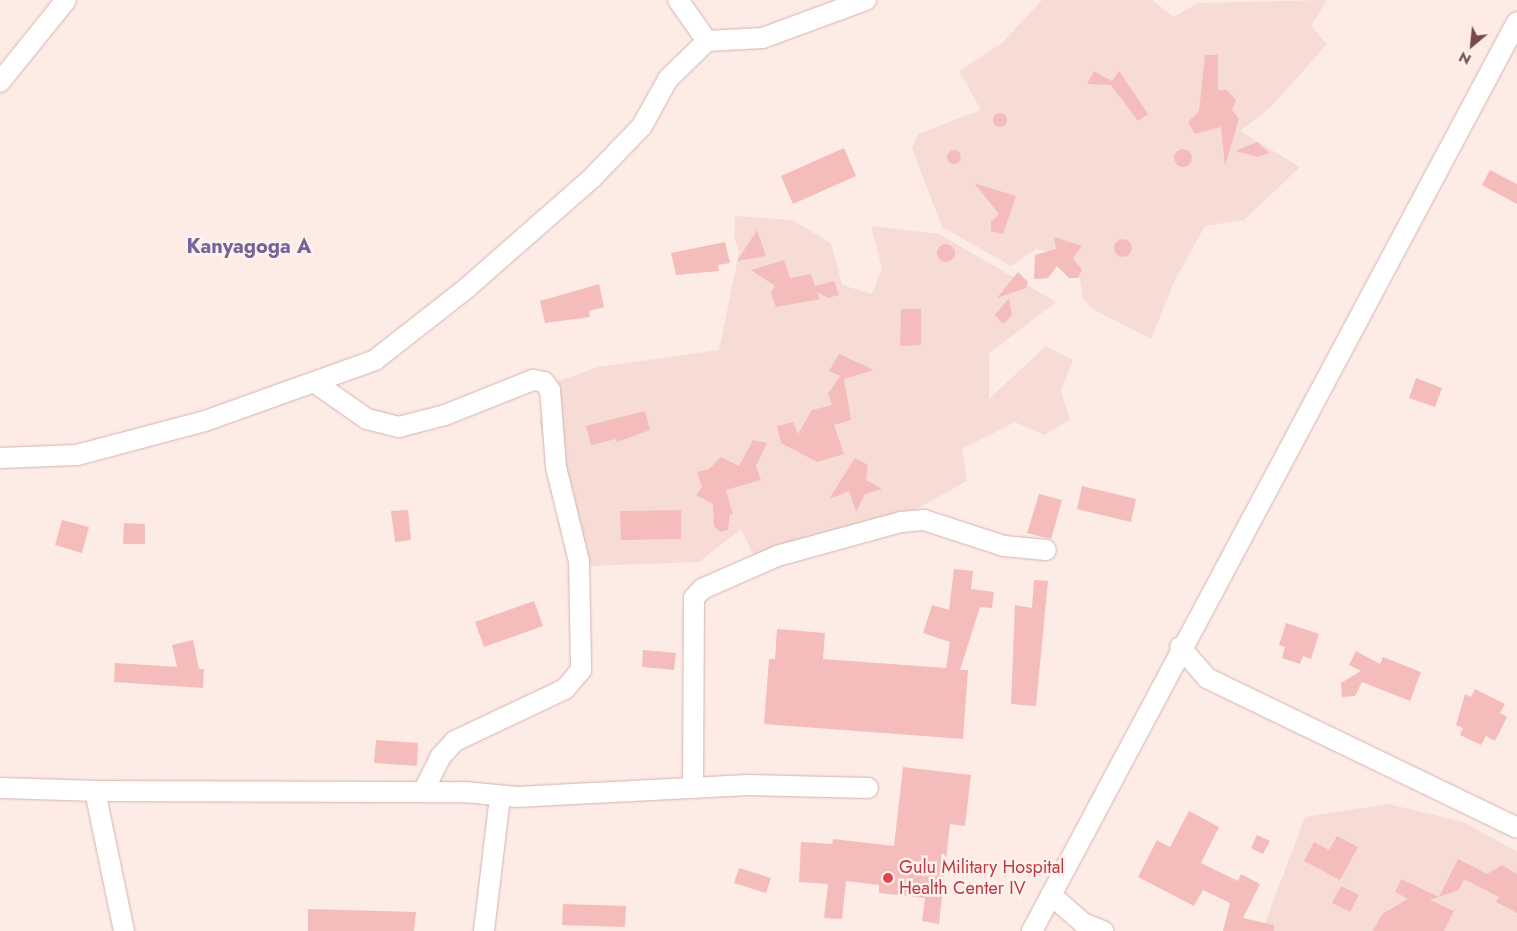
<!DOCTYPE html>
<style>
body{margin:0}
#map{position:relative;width:1517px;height:931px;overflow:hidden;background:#fdebe5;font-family:Jost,sans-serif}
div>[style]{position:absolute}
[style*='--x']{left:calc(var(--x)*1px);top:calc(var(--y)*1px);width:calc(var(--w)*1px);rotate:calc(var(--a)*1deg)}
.residential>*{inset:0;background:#f7dcd6}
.building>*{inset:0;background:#f4bdbb}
.round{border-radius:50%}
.roads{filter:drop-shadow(0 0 1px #d4b3b0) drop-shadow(0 0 1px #d4b3b0)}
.street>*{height:20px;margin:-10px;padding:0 10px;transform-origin:10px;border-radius:10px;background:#fff}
.dots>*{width:14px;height:14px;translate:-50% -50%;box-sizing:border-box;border:2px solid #fff1ec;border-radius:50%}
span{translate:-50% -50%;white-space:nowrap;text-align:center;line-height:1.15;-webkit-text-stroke:5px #fff1ec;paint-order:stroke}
.health-label{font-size:18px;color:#be3a42}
.left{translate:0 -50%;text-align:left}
.quarter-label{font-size:20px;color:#74649b;font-weight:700}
.north{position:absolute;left:1447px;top:20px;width:50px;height:50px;-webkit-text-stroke:4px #fff1ec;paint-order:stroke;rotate:208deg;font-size:14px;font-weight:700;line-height:20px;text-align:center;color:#774949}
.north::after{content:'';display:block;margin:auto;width:18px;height:22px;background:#774949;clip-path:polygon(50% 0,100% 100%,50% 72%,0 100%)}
</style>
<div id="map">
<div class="residential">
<div style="clip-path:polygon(1042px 0,1152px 0,1174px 17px,1198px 3px,1327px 0,1311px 26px,1327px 44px,1271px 107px,1240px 131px,1300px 167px,1244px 220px,1205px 226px,1174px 282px,1151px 339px,1091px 308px,1083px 298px,1078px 269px,1050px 252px,1036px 249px,1011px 266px,942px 227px,912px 148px,918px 134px,981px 110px,959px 71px,1002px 43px)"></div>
<div style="clip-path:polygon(735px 216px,792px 220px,831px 243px,842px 285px,872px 294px,882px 268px,871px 226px,939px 234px,1056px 302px,989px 353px,989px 399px,1046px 346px,1073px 360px,1061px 391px,1070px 420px,1044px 435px,1015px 422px,962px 449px,967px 481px,909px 513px,761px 571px,741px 529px,699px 562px,590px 566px,560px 525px,540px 422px,545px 386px,598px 367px,719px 350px,739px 253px,734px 236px)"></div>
<div style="clip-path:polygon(1388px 804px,1464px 822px,1517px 852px,1517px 931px,1262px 931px,1305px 817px)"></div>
</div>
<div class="building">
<div style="clip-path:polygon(1205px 55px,1218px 55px,1218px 90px,1227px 90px,1236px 100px,1232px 110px,1239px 119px,1225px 166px,1221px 127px,1195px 134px,1188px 122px,1199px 111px)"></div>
<div style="clip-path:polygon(1094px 71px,1112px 81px,1119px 71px,1148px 114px,1138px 121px,1111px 85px,1087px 84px)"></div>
<div class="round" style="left:993px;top:113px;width:14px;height:14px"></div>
<div style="clip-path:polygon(1257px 142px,1269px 153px,1258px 157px,1235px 151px)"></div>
<div style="clip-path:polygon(844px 148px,856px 176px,793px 204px,781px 176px)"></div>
<div class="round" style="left:1174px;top:149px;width:18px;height:18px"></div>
<div class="round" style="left:947px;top:150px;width:14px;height:14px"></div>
<div style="clip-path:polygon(1490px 170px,1517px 184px,1517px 204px,1482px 185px)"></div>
<div style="clip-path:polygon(974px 183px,1016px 196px,1003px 234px,991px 231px,991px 222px,999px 214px)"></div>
<div style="clip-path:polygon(757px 230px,766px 256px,737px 261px)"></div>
<div style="clip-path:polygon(1054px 237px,1082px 246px,1073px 258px,1082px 270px,1078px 278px,1069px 278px,1057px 266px,1048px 278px,1034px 279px,1035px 255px,1056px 249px)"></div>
<div class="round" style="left:1114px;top:239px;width:18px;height:18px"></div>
<div style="clip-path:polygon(725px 242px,730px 263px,718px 265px,719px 271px,676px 275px,671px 253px)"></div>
<div class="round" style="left:937px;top:244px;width:18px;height:18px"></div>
<div style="clip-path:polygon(784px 260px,790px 278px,811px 274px,815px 286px,834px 281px,839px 295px,828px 298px,817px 292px,820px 299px,776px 307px,771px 293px,775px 286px,751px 270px)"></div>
<div style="clip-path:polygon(1018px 272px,1028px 282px,1026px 288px,997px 298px)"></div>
<div style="clip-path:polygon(599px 284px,604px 307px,589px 311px,590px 317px,545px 323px,540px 301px)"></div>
<div style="clip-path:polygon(1009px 298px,1012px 315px,1003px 324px,995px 315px)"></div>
<div style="clip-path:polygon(901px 309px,921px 309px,921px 345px,900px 346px)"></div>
<div style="clip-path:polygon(839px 354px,874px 370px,844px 379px,851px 420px,834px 425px,844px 454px,817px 462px,781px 443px,777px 426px,793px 422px,798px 434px,812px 410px,832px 405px,828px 394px,840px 376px,829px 371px)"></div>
<div style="clip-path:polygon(1416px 378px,1442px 388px,1435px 407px,1409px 398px)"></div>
<div style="clip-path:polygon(645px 411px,650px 430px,617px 442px,616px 439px,591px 445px,586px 426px)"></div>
<div style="clip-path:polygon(753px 440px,767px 443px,756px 466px,761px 480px,726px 490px,733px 515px,730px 513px,728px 530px,720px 532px,714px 526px,713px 504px,696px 495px,702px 487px,697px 472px,709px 469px,721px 457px,739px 466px)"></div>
<div style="clip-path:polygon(855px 458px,868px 465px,866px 480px,882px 489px,865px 494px,856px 512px,849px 491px,829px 499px)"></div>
<div style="clip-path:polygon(1082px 486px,1136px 499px,1131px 522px,1077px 509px)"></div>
<div style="clip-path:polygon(1039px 494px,1062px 500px,1051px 539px,1027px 533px)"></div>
<div style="clip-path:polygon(408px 510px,411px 540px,395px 542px,391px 511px)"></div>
<div style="clip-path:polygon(681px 510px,681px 539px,621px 540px,620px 511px)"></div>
<div style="clip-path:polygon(62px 520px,89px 527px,82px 553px,55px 545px)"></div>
<div style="clip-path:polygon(124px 523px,145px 524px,145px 544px,123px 544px)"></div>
<div style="clip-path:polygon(954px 569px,973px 571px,971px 589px,994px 592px,992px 608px,980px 607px,960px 670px,968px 670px,963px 739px,764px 724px,769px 659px,775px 659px,777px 629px,825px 633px,823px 659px,946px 668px,950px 642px,923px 633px,932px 605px,949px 610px)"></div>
<div style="clip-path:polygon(1034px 580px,1048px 581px,1036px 706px,1011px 704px,1015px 605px,1032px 608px)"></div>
<div style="clip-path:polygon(534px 601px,543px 626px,484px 647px,475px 622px)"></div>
<div style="clip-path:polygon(1286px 623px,1319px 634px,1311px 659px,1303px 656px,1300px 664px,1282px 658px,1285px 647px,1279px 645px)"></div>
<div style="clip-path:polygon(193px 640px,199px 669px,204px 669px,203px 688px,114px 682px,115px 663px,177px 667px,172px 645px)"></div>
<div style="clip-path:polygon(643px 650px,676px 653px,674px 670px,642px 667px)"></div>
<div style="clip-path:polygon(1356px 651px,1380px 664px,1383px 657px,1421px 672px,1410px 701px,1362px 682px,1355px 696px,1342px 697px,1341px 683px,1361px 671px,1349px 665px)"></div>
<div style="clip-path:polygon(1475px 689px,1505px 704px,1500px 713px,1507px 717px,1495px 741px,1486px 736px,1481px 745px,1460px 735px,1463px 728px,1456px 725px,1465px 694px,1471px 697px)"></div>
<div style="clip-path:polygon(376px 740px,418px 743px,417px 766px,374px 763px)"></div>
<div style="clip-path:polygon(903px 767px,971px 775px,965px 826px,950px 824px,939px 924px,922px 921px,925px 898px,879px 893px,879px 885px,846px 881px,842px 919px,824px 918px,828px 884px,799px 882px,801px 842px,832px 844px,833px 839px,894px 846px)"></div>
<div style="clip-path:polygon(1189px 811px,1219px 827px,1201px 863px,1238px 881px,1241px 874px,1260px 884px,1243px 918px,1274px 925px,1274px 931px,1223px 931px,1230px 903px,1203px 890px,1194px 906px,1138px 877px,1157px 840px,1170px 847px)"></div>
<div style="clip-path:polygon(1257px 835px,1270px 841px,1263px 854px,1251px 848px)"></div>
<div style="clip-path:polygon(1337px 836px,1358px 847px,1340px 880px,1304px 861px,1314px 842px,1329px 850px)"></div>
<div style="clip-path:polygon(1458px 859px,1487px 874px,1502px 865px,1517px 874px,1517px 913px,1496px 902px,1499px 897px,1464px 879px,1459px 890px,1430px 900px,1454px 911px,1444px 931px,1373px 931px,1382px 914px,1408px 899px,1395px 892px,1401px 879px,1439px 897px)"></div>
<div style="clip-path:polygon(739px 868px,771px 878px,766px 893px,734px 883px)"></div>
<div style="clip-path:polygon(1341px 886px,1359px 895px,1350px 912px,1332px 903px)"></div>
<div style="clip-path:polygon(563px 904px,626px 906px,625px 927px,562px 925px)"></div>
<div style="clip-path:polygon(308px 909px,416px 912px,414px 931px,308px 931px)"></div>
</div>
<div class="roads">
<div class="street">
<div style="--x:678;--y:0;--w:50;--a:54.7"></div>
<div style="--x:0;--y:82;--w:105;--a:-51.2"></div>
<div style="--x:314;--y:382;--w:65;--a:34.9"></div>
<div style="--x:367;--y:419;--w:33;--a:14"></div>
<div style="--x:399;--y:427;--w:48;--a:-14.6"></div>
<div style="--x:445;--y:415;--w:95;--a:-21.7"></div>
<div style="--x:533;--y:380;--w:11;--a:10"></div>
<div style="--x:544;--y:382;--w:10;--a:53"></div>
<div style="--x:550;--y:390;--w:77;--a:85.5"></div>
<div style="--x:556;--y:467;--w:97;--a:76.3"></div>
<div style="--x:579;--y:561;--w:109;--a:88.9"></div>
<div style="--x:581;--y:670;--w:25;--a:130"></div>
<div style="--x:565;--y:689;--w:122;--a:154.7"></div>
<div style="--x:455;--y:741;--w:21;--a:133"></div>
<div style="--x:441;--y:756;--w:40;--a:116.6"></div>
<div style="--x:0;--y:458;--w:77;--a:-2.2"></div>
<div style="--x:77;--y:455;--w:132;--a:-14.9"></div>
<div style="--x:205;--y:421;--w:181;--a:-19.7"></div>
<div style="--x:375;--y:360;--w:118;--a:-38.1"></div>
<div style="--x:468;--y:287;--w:165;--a:-41.3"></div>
<div style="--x:592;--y:178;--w:72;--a:-46.1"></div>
<div style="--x:642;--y:126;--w:54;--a:-61"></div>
<div style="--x:668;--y:79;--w:54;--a:-44.3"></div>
<div style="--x:707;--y:41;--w:56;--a:-3.1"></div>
<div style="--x:763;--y:38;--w:110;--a:-20.3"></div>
<div style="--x:1180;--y:647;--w:41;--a:48.9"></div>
<div style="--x:1207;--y:678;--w:344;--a:25.8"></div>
<div style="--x:0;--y:788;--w:95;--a:1.8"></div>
<div style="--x:95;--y:791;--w:143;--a:78.3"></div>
<div style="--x:693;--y:788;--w:190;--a:-89.7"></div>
<div style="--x:694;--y:598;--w:12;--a:-48"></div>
<div style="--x:702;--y:589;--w:82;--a:-23.7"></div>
<div style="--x:777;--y:556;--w:129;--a:-15.3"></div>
<div style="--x:901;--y:522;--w:23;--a:-5"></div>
<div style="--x:924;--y:520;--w:84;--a:18"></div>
<div style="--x:1004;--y:546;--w:42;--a:5.4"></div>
<div style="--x:95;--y:791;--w:370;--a:0.2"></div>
<div style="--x:465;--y:792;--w:52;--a:5.5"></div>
<div style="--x:517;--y:797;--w:231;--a:-3"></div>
<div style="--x:748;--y:785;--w:120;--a:1.4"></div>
<div style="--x:1051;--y:895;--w:43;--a:41.2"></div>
<div style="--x:1083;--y:923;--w:22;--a:22"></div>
<div style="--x:484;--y:931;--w:136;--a:-83.2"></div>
<div style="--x:1032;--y:931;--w:1030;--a:-61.92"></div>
</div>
</div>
<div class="dots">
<div style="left:888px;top:878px;background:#e0444e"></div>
</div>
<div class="health-label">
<span class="left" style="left:899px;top:878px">Gulu Military Hospital<br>Health Center IV</span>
</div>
<div class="quarter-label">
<span style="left:249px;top:246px">Kanyagoga A</span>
</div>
<div class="north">N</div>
</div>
